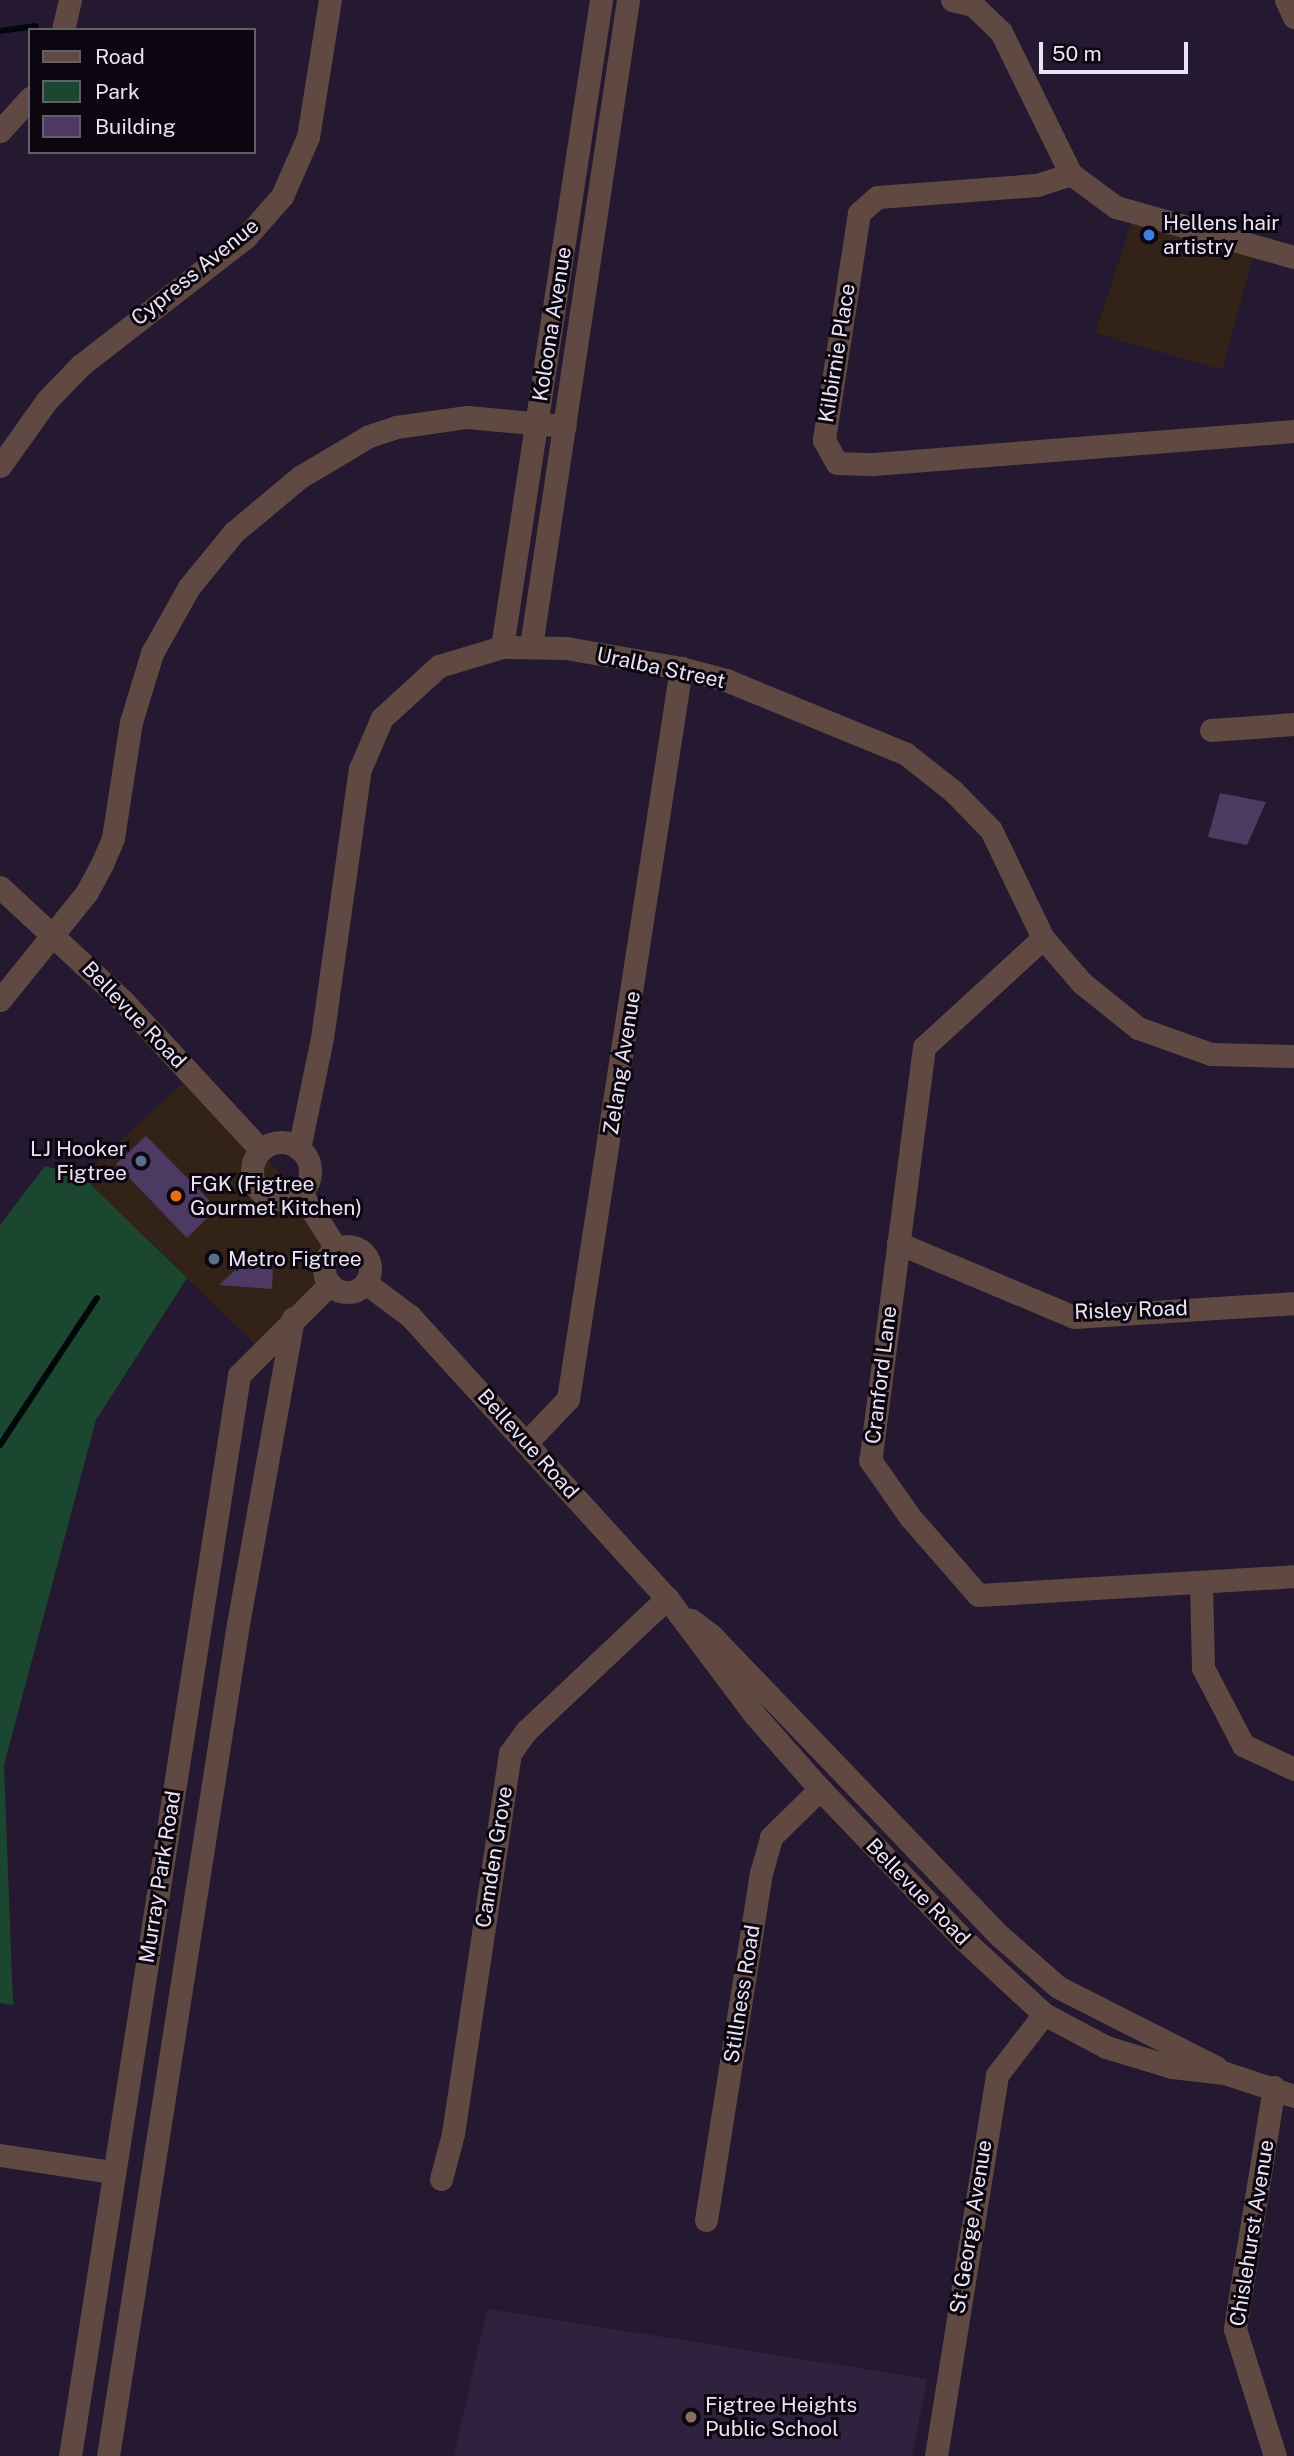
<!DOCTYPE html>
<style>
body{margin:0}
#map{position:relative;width:1294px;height:2456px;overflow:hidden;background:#241930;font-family:"Public Sans",sans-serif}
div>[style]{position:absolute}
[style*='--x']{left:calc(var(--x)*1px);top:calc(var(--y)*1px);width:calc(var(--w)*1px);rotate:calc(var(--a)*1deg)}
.commercial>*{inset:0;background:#322218}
.built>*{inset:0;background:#30213e}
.green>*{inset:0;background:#1b462f}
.stream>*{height:6px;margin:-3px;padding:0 3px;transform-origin:3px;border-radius:3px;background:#00080b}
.building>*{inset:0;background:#4d3a62}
.minor>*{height:23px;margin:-11.5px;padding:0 11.5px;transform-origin:11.5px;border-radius:11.5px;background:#5f4942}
.minor>.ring{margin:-11.5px;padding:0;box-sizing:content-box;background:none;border:23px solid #5f4942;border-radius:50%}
.dots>*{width:19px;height:19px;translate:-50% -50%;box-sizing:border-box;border:4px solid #0b0610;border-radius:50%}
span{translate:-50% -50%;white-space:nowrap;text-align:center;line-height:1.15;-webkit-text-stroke:6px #0b0610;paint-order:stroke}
.poi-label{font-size:21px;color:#eae3f3}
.left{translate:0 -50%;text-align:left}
.right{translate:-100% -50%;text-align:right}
.street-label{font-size:21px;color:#eae3f3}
.legend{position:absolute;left:28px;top:28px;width:228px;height:126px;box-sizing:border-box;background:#0b0610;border:2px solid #645e6b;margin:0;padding:9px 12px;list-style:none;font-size:21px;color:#eae3f3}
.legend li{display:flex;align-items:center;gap:14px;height:35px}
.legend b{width:35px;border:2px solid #645e6b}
.scale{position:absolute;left:1039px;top:42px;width:149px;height:32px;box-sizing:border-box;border:4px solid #eae3f3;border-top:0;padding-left:9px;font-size:21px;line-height:24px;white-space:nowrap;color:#eae3f3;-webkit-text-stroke:5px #0b0610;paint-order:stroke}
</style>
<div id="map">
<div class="commercial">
<div style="clip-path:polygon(1135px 212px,1256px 246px,1222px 370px,1095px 333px)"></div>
<div style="clip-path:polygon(185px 1081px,301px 1193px,332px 1251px,324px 1265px,326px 1277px,262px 1351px,82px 1176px)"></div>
</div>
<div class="built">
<div style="clip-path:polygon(487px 2309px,927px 2379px,912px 2456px,454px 2456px)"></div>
</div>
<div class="green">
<div style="clip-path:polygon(45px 1166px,82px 1176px,187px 1278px,96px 1420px,4px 1765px,13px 2005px,0 2003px,0 1225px)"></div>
</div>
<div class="stream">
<div style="--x:0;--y:31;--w:36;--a:-8"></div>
<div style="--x:0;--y:1445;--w:176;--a:-56.6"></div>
</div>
<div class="building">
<div style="clip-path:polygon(1220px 793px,1266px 802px,1247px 845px,1208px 837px)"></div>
<div style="clip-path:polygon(146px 1136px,217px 1208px,187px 1238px,116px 1164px)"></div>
<div style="clip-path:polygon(243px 1263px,273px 1264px,272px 1289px,219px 1285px)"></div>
</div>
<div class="minor">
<div style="--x:952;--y:0;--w:22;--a:13"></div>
<div style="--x:973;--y:5;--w:39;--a:44"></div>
<div style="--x:1001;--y:32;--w:158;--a:63.8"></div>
<div style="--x:1071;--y:174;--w:56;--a:36.3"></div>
<div style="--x:1116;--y:207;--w:185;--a:15.7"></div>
<div style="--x:1286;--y:0;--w:19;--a:65"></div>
<div style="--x:63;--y:30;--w:31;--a:-77"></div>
<div style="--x:0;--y:131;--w:45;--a:-47.7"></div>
<div style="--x:1071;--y:174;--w:36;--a:162"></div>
<div style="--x:1037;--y:185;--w:160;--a:175.7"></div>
<div style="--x:877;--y:197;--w:24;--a:138"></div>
<div style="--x:859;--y:213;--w:230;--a:98.8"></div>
<div style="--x:824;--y:440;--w:26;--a:61"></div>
<div style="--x:837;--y:463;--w:37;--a:2"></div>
<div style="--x:874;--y:464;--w:421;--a:-4.5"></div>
<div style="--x:0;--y:466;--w:81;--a:-54.5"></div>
<div style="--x:47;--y:400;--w:49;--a:-45.8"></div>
<div style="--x:81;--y:365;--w:209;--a:-37.8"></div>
<div style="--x:246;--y:237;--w:55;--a:-48.7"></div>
<div style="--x:282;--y:196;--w:64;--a:-66.2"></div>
<div style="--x:308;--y:137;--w:139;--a:-80.9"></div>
<div style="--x:531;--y:646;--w:653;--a:-81.46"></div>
<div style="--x:502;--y:647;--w:655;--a:-81.3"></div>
<div style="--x:1211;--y:730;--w:83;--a:-4.1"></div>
<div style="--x:0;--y:887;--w:168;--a:42.8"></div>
<div style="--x:123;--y:1001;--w:203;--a:47.2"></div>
<div style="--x:1043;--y:938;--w:161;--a:137.5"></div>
<div style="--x:924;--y:1047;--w:417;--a:97.4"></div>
<div style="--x:870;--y:1460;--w:70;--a:54.9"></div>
<div style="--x:910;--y:1517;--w:103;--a:48.9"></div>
<div style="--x:978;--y:1595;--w:317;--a:-3.4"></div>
<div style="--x:0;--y:1000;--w:139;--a:-51.1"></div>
<div style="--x:87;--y:892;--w:32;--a:-62"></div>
<div style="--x:102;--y:864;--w:28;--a:-67"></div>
<div style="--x:113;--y:838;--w:117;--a:-81.2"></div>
<div style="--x:131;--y:722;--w:72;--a:-73.1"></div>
<div style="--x:152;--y:653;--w:76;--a:-60.7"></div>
<div style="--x:189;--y:587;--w:71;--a:-50.7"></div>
<div style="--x:234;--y:532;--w:86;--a:-39.8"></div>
<div style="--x:300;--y:477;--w:80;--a:-30.7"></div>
<div style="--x:369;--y:436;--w:28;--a:-18"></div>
<div style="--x:396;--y:427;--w:72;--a:-8"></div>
<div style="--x:467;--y:417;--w:98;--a:5.2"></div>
<div class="ring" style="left:252px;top:1142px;width:35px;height:35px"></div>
<div style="--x:299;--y:1149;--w:113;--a:-78.3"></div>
<div style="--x:322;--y:1038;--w:272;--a:-82"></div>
<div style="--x:360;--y:769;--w:56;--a:-66.7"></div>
<div style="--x:382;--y:718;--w:77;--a:-42.4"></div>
<div style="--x:439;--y:666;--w:66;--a:-16.8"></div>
<div style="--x:502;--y:647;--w:64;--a:0.9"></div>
<div style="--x:566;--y:648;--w:117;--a:9.9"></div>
<div style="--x:681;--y:668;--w:47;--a:14.9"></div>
<div style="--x:726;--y:680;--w:195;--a:22.3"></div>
<div style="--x:906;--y:754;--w:60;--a:38.2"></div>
<div style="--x:953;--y:791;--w:54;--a:45.7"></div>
<div style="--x:991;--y:830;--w:120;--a:64.3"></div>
<div style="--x:1043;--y:938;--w:60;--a:49.1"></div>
<div style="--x:1082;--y:983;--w:72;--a:38.8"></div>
<div style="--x:1138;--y:1028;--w:77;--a:19.6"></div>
<div style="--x:1211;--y:1054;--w:83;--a:1.4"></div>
<div style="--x:301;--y:1193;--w:65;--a:57.5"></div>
<div style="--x:898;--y:1243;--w:191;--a:22.8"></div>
<div style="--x:1074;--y:1317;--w:220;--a:-3.6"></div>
<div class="ring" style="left:324px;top:1246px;width:23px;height:23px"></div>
<div style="--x:367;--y:1284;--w:54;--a:36.7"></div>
<div style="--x:410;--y:1316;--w:382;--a:47.7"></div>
<div style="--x:667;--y:1598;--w:145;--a:53.1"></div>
<div style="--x:754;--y:1714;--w:100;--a:48.7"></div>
<div style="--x:820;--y:1789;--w:207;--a:46.4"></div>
<div style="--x:963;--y:1939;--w:110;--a:42.8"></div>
<div style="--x:1044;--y:2014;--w:70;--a:28"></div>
<div style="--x:1106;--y:2047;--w:69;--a:16.9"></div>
<div style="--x:1172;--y:2067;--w:53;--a:6.5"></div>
<div style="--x:1225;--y:2073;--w:73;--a:18.4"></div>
<div style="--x:527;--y:1442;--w:59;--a:-46.4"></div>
<div style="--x:568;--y:1399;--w:740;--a:-81.21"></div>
<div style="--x:1201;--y:1584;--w:84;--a:88.6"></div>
<div style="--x:1203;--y:1668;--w:87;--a:62.5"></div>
<div style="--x:1243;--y:1745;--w:56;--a:25.2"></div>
<div style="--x:691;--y:1620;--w:25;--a:37"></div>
<div style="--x:711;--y:1635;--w:417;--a:46.2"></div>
<div style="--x:1000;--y:1936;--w:77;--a:41.3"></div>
<div style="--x:1058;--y:1987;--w:177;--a:26.9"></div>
<div style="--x:1274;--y:2087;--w:245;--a:99.2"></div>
<div style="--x:1235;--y:2329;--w:133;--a:72.5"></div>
<div style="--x:0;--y:2155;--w:114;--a:8.6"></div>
<div style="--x:441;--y:2179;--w:47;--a:-75.1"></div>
<div style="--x:453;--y:2134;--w:385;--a:-81.5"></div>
<div style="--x:510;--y:1753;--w:27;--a:-54"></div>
<div style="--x:526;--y:1731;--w:194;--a:-43.3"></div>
<div style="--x:706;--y:2220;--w:351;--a:-81"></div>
<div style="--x:761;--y:1873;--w:37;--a:-74"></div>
<div style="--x:771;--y:1837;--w:69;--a:-44.4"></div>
<div style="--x:70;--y:2456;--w:1094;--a:-81.11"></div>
<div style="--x:239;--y:1375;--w:129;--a:-45"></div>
<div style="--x:108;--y:2456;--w:842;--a:-81.12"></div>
<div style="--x:238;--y:1624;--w:311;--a:-79.8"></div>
<div style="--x:936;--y:2456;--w:386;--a:-80.9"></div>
<div style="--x:997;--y:2075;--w:77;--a:-52.4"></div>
</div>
<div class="dots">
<div style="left:1149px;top:235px;background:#3f7fe0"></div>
<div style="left:141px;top:1161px;background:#5c6f8a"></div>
<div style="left:176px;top:1196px;background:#e8710a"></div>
<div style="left:214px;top:1259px;background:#5c6f8a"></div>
<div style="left:691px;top:2417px;background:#8d6e63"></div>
</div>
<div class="poi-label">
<span class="left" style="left:1163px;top:235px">Hellens hair<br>artistry</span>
<span class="right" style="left:127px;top:1161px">LJ Hooker<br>Figtree</span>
<span class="left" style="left:190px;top:1196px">FGK (Figtree<br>Gourmet Kitchen)</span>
<span class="left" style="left:228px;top:1259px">Metro Figtree</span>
<span class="left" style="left:705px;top:2417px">Figtree Heights<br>Public School</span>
</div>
<div class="street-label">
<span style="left:195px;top:272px;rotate:-39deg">Cypress Avenue</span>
<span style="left:552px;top:324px;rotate:-81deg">Koloona Avenue</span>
<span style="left:837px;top:353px;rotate:-81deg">Kilbirnie Place</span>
<span style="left:661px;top:668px;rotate:12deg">Uralba Street</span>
<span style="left:134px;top:1015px;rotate:46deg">Bellevue Road</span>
<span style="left:622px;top:1063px;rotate:-81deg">Zelang Avenue</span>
<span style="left:1131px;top:1310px;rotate:-2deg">Risley Road</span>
<span style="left:881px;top:1375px;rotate:-83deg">Cranford Lane</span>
<span style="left:528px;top:1444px;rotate:48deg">Bellevue Road</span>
<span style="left:494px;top:1857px;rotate:-81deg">Camden Grove</span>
<span style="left:160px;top:1877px;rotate:-81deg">Murray Park Road</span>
<span style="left:918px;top:1892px;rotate:46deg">Bellevue Road</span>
<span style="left:742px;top:1994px;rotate:-81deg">Stillness Road</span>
<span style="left:971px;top:2227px;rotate:-81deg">St George Avenue</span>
<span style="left:1252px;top:2233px;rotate:-81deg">Chislehurst Avenue</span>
</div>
<ul class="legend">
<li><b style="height:9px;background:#5f4942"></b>Road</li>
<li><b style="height:19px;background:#1b462f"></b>Park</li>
<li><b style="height:19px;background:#4d3a62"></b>Building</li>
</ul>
<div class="scale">50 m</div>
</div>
